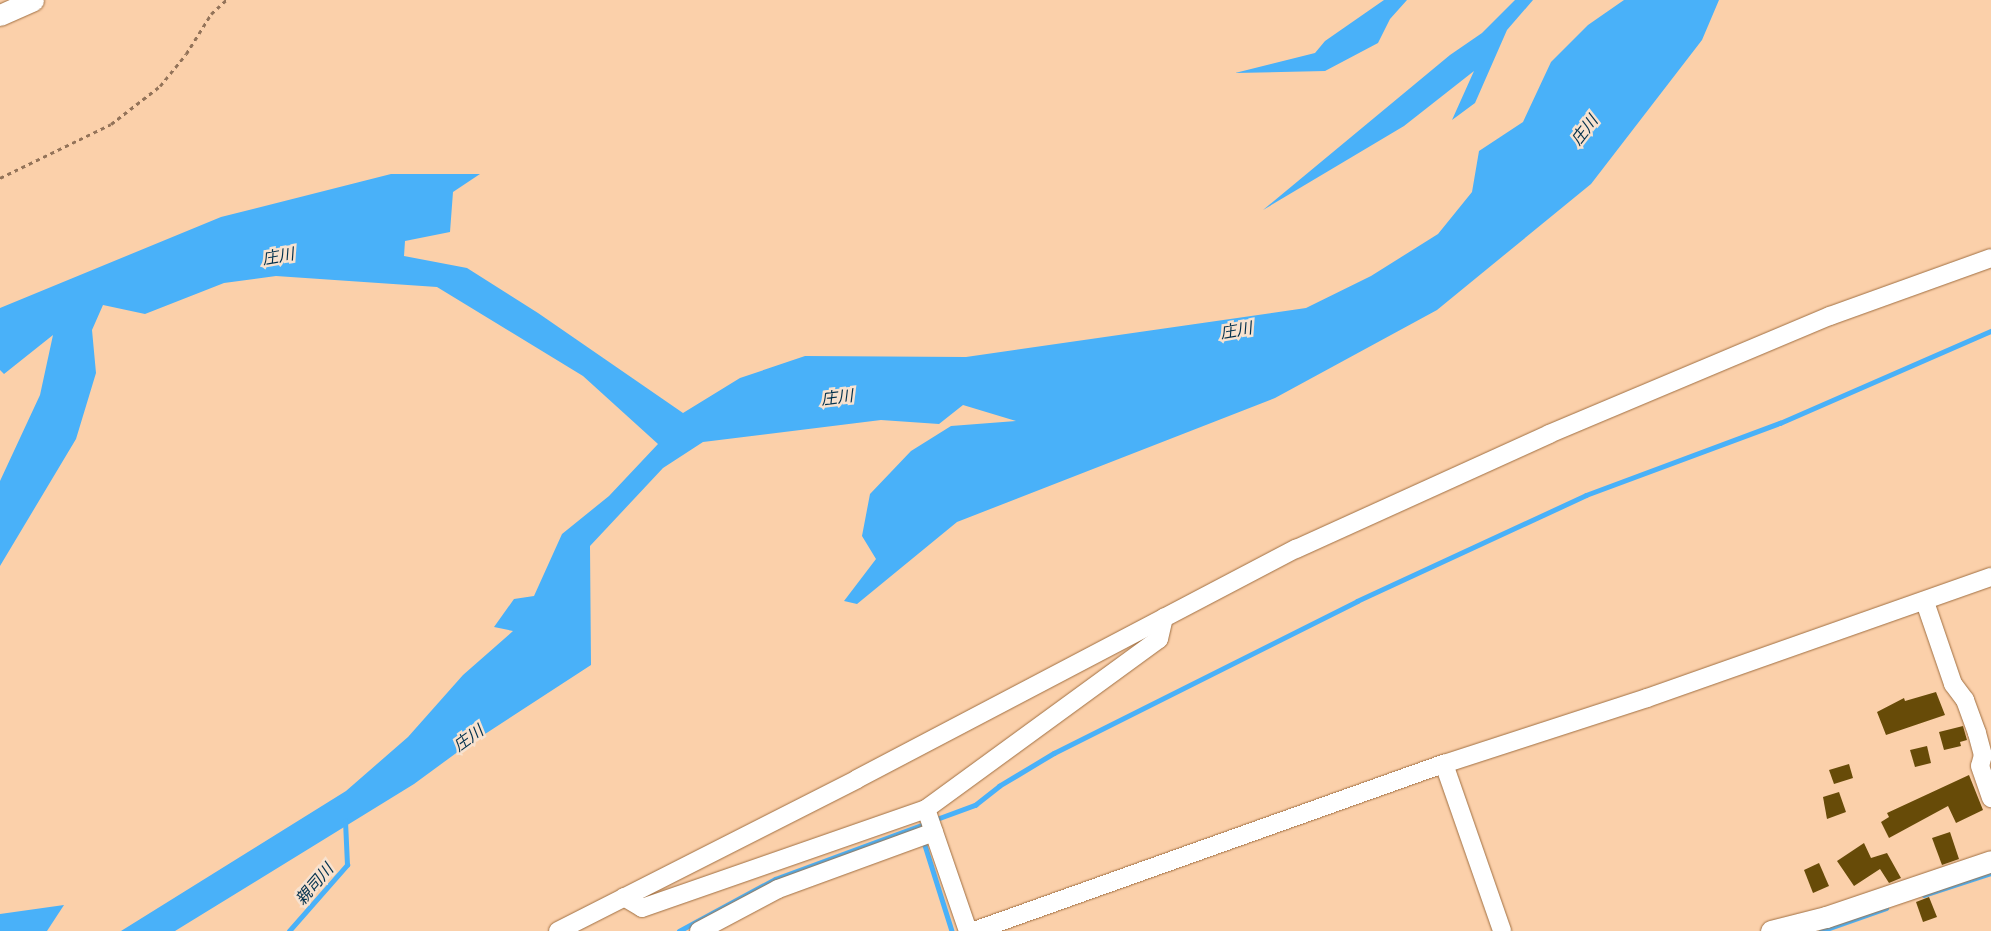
<!DOCTYPE html>
<meta charset="utf-8">
<style>
body{margin:0}
#map{position:relative;width:1991px;height:931px;overflow:hidden;background:#fbd0aa;font-family:"PT Sans Narrow","Noto Sans JP",sans-serif}
div>[style]{position:absolute}
[style*='--x']{left:calc(var(--x)*1px);top:calc(var(--y)*1px);width:calc(var(--w)*1px);rotate:calc(var(--a)*1deg)}
.water>*{inset:0;background:#49b1f9}
.stream>*{height:4.5px;margin:-2.25px;padding:0 2.25px;transform-origin:2.25px;border-radius:2.25px;background:#49b1f9}
.building>*{inset:0;background:#674b08}
.path>*{height:2.5px;margin-top:-1.25px;transform-origin:0;background:repeating-linear-gradient(90deg,#937359 0 4px,transparent 0 8px)}
.roads{filter:drop-shadow(0 0 1px #a06f42) drop-shadow(0 0 1px #a06f42)}
.minor>*{height:18px;margin:-9px;padding:0 9px;transform-origin:9px;border-radius:9px;background:#fff}
.tertiary>*{height:21px;margin:-10.5px;padding:0 10.5px;transform-origin:10.5px;border-radius:10.5px;background:#fff}
span{translate:-50% -50%;white-space:nowrap;text-align:center;line-height:1.15;-webkit-text-stroke:5px #f8e2cf;paint-order:stroke}
.water-label{font-size:16px;color:#03314d;font-style:italic}
</style>
<div id="map">
<div class="water">
<div style="clip-path:polygon(1384px 0,1407px 0,1390px 19px,1378px 43px,1325px 71px,1235px 73px,1315px 53px,1325px 41px)"></div>
<div style="clip-path:polygon(1515px 0,1533px 0,1507px 30px,1475px 103px,1452px 120px,1474px 71px,1404px 126px,1263px 210px,1450px 55px,1482px 33px)"></div>
<div style="clip-path:polygon(1624px 0,1719px 0,1702px 40px,1591px 184px,1437px 310px,1275px 398px,957px 522px,857px 604px,844px 601px,876px 559px,862px 536px,870px 494px,911px 451px,951px 426px,1016px 421px,963px 405px,939px 424px,881px 420px,703px 442px,663px 468px,590px 546px,591px 665px,459px 751px,414px 784px,175px 931px,121px 931px,346px 791px,408px 737px,463px 675px,513px 631px,494px 627px,514px 599px,534px 596px,562px 534px,609px 496px,658px 444px,583px 376px,437px 287px,276px 276px,224px 283px,145px 314px,103px 305px,92px 330px,96px 373px,76px 439px,0 566px,0 481px,40px 395px,53px 335px,4px 374px,0 370px,0 308px,221px 217px,391px 174px,480px 174px,453px 192px,450px 232px,405px 241px,404px 256px,467px 268px,538px 313px,683px 413px,740px 378px,805px 356px,966px 357px,1306px 308px,1371px 276px,1438px 234px,1472px 192px,1479px 151px,1523px 122px,1551px 62px,1588px 25px)"></div>
<div style="clip-path:polygon(64px 905px,47px 931px,0 931px,0 914px)"></div>
</div>
<div class="stream">
<div style="--x:934;--y:820;--w:44;--a:-20.1"></div>
<div style="--x:975;--y:805;--w:31;--a:-38"></div>
<div style="--x:999;--y:786;--w:64;--a:-31"></div>
<div style="--x:1054;--y:753;--w:339;--a:-26.6"></div>
<div style="--x:1357;--y:601;--w:252;--a:-24.8"></div>
<div style="--x:1586;--y:495;--w:207;--a:-20.4"></div>
<div style="--x:1780;--y:423;--w:230;--a:-23.6"></div>
<div style="--x:923;--y:839;--w:96;--a:72.5"></div>
<div style="--x:1924;--y:895;--w:71;--a:-18.2"></div>
<div style="--x:289;--y:931;--w:88;--a:-48.7"></div>
<div style="--x:347;--y:865;--w:44;--a:-92.6"></div>
<div style="--x:679;--y:931;--w:109;--a:-28.4"></div>
<div style="--x:775;--y:879;--w:162;--a:-20.2"></div>
<div style="--x:1821;--y:931;--w:69;--a:-19.5"></div>
</div>
<div class="building">
<div style="clip-path:polygon(1936px 692px,1945px 715px,1886px 735px,1877px 712px,1904px 698px,1905px 701px)"></div>
<div style="clip-path:polygon(1963px 726px,1967px 740px,1960px 742px,1961px 746px,1944px 750px,1939px 732px)"></div>
<div style="clip-path:polygon(1927px 746px,1931px 763px,1915px 767px,1910px 750px)"></div>
<div style="clip-path:polygon(1849px 764px,1853px 778px,1834px 784px,1829px 770px)"></div>
<div style="clip-path:polygon(1969px 775px,1983px 810px,1956px 823px,1948px 806px,1889px 838px,1881px 822px,1889px 817px,1887px 813px)"></div>
<div style="clip-path:polygon(1839px 792px,1846px 812px,1827px 819px,1823px 797px)"></div>
<div style="clip-path:polygon(1950px 832px,1959px 859px,1942px 865px,1932px 838px)"></div>
<div style="clip-path:polygon(1864px 843px,1871px 858px,1887px 853px,1901px 878px,1889px 883px,1880px 869px,1854px 886px,1837px 861px)"></div>
<div style="clip-path:polygon(1819px 863px,1829px 886px,1813px 893px,1804px 870px)"></div>
<div style="clip-path:polygon(1929px 897px,1937px 917px,1923px 922px,1916px 902px)"></div>
</div>
<div class="path">
<div style="--x:0;--y:178;--w:123;--a:-25.9"></div>
<div style="--x:111;--y:124;--w:62;--a:-37.8"></div>
<div style="--x:160;--y:86;--w:41;--a:-50.9"></div>
<div style="--x:186;--y:54;--w:47;--a:-58"></div>
<div style="--x:211;--y:14;--w:21;--a:-43"></div>
</div>
<div class="roads">
<div class="minor">
<div style="--x:1925;--y:602;--w:87;--a:71.1"></div>
<div style="--x:1953;--y:684;--w:20;--a:53"></div>
<div style="--x:1965;--y:700;--w:35;--a:70"></div>
<div style="--x:1977;--y:733;--w:23;--a:75"></div>
<div style="--x:1983;--y:755;--w:11;--a:105"></div>
<div style="--x:1980;--y:766;--w:34;--a:71"></div>
<div style="--x:1444;--y:764;--w:177;--a:70.8"></div>
<div style="--x:624;--y:897;--w:21;--a:31"></div>
<div style="--x:642;--y:908;--w:301;--a:-19.2"></div>
<div style="--x:558;--y:931;--w:335;--a:-26.9"></div>
<div style="--x:857;--y:779;--w:496;--a:-27.7"></div>
<div style="--x:1296;--y:549;--w:278;--a:-24.4"></div>
<div style="--x:1549;--y:434;--w:305;--a:-22.8"></div>
<div style="--x:1830;--y:316;--w:171;--a:-19.8"></div>
<div style="--x:699;--y:931;--w:89;--a:-28"></div>
<div style="--x:778;--y:889;--w:166;--a:-20.1"></div>
<div style="--x:968;--y:931;--w:129;--a:-109"></div>
<div style="--x:926;--y:809;--w:288;--a:-36.1"></div>
<div style="--x:1159;--y:639;--w:22;--a:-77"></div>
<div style="--x:974;--y:931;--w:499;--a:-19.6"></div>
<div style="--x:1444;--y:764;--w:213;--a:-18"></div>
<div style="--x:1647;--y:698;--w:365;--a:-19.4"></div>
</div>
<div class="tertiary">
<div style="--x:0;--y:15;--w:36;--a:-24"></div>
<div style="--x:1771;--y:931;--w:57;--a:-14.3"></div>
<div style="--x:1826;--y:917;--w:174;--a:-18.7"></div>
</div>
</div>
<div class="water-label">
<span style="left:1584px;top:130px;rotate:-52deg">庄川</span>
<span style="left:278px;top:256px;rotate:-10deg">庄川</span>
<span style="left:1236px;top:330px;rotate:-10deg">庄川</span>
<span style="left:837px;top:397px;rotate:-7deg">庄川</span>
<span style="left:468px;top:738px;rotate:-36deg">庄川</span>
<span style="left:314px;top:884px;rotate:-49deg">親司川</span>
</div>
</div>
